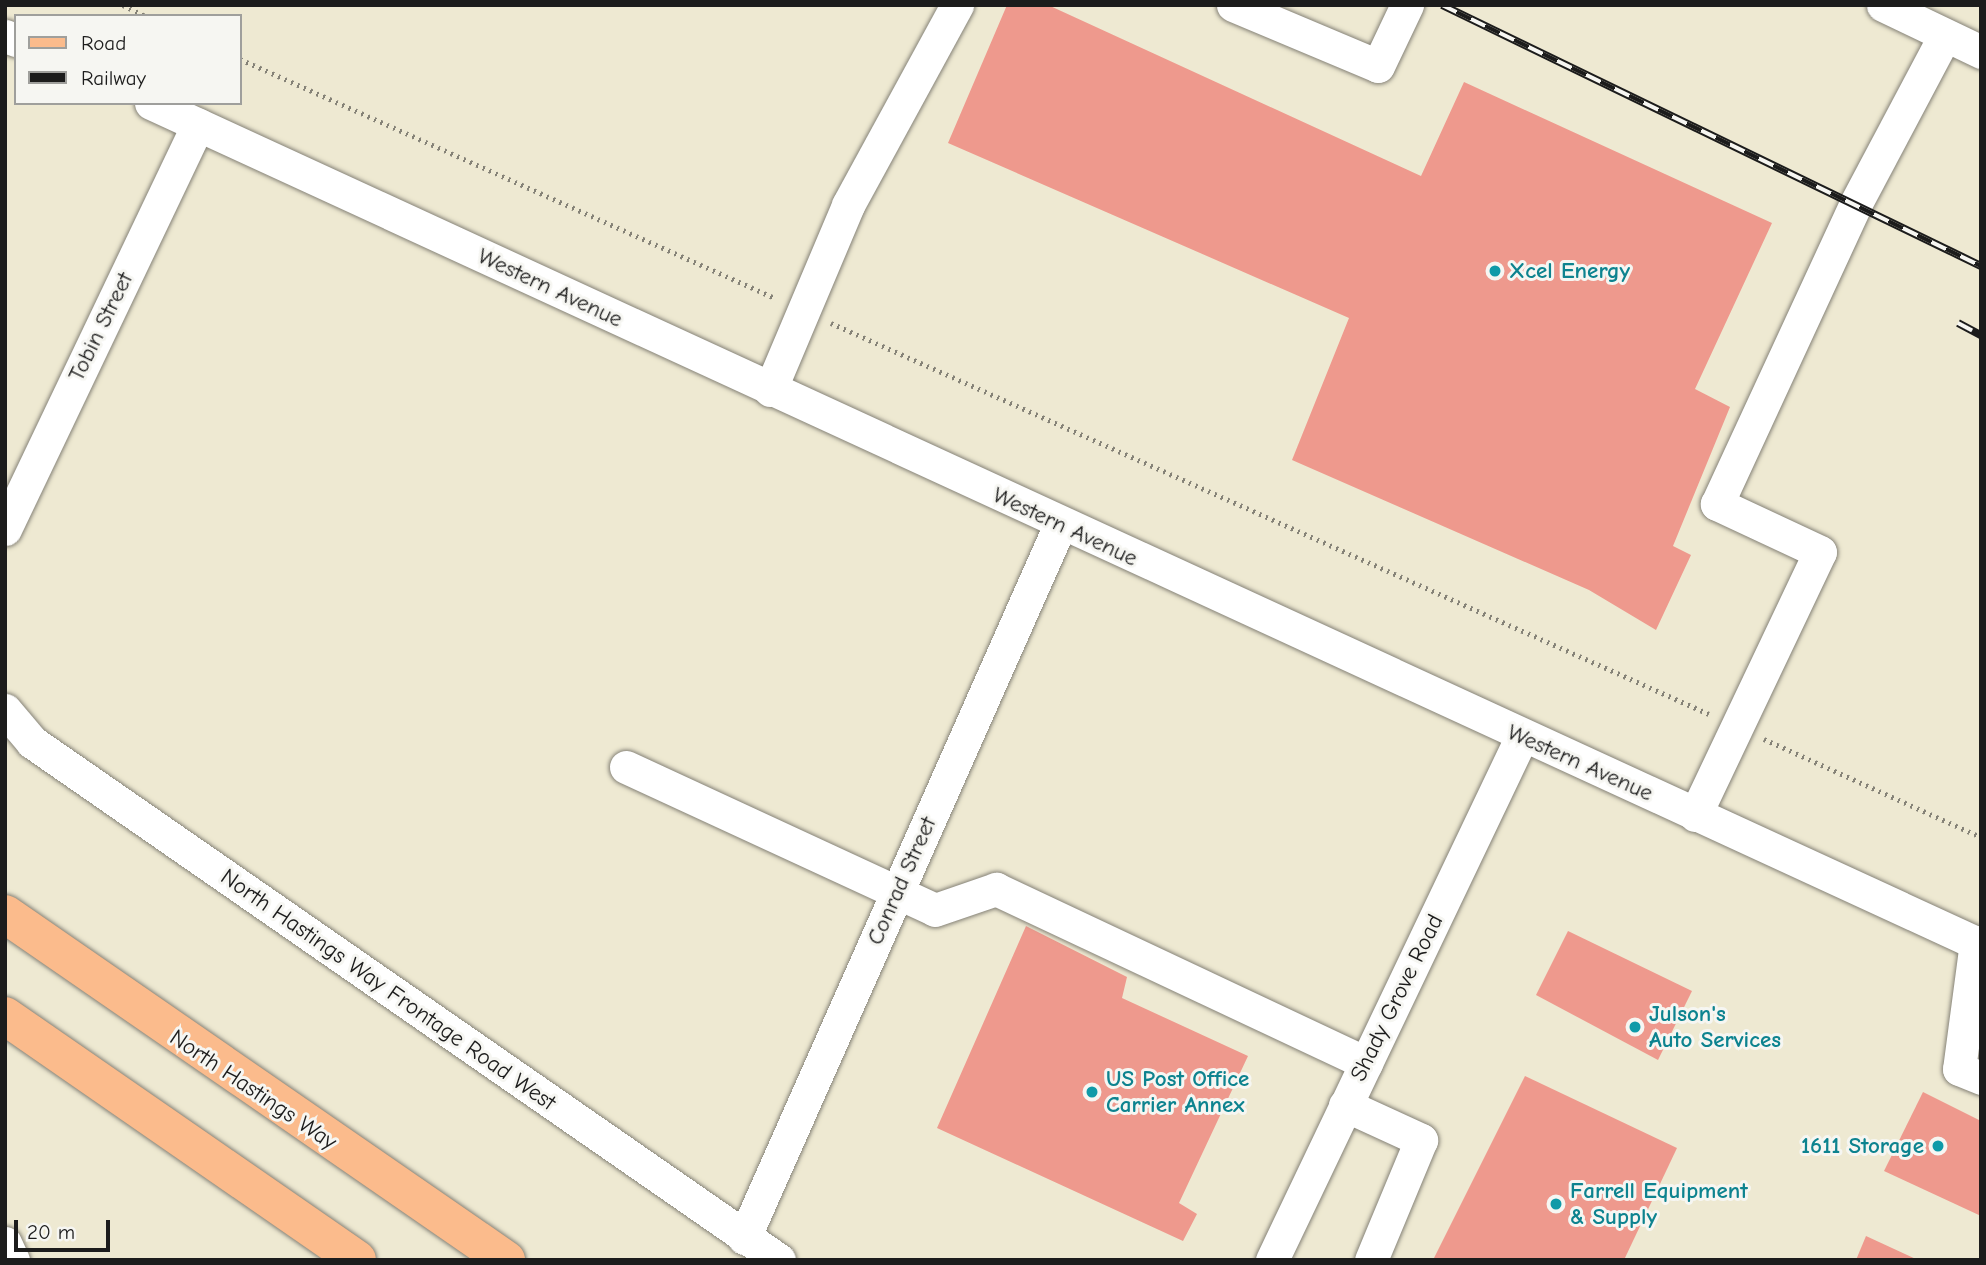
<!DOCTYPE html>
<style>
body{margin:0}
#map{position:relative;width:1986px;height:1265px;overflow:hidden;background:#eee9d2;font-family:"Comic Neue",sans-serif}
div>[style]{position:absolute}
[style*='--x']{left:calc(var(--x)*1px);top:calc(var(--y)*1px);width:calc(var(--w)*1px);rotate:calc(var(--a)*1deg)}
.building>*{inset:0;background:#ee998d}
.path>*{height:4.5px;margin-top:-2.25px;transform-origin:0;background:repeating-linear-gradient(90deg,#858277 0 2px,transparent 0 7px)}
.roads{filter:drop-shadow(0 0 2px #858277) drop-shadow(0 0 2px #858277)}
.minor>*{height:33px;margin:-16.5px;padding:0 16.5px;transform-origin:16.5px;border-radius:16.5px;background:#fff}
.major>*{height:38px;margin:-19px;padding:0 19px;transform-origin:19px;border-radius:19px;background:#fbbb8c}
.rail>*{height:8px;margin-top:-4px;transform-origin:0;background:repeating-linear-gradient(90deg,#f6f6f2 0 16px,#1c1c1c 0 32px);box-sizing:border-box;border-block:2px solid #1c1c1c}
.dots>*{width:19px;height:19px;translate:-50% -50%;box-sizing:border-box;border:4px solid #f6f6f2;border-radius:50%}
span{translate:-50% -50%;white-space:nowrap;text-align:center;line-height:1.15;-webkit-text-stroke:6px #f6f6f2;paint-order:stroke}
.culture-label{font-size:23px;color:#0d838f;font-weight:700}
.left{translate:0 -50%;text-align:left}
.right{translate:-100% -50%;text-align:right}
.street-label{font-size:23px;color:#1c1c1c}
.frame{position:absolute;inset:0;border:7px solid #1c1c1c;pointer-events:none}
.legend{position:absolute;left:14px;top:14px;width:228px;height:91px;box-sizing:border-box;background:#f6f6f2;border:2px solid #9f9f9c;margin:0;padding:9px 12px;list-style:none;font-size:21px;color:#1c1c1c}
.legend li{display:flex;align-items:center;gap:14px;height:35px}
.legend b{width:35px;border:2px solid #9f9f9c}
.scale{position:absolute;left:14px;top:1220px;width:96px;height:32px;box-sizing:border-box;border:4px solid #1c1c1c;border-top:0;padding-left:9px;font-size:21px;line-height:24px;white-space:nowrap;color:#1c1c1c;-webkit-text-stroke:5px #f6f6f2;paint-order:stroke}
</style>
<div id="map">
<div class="building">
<div style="clip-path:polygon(1007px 5px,1048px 5px,1421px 176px,1464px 82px,1772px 223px,1695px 389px,1730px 407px,1673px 546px,1691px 555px,1656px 630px,1589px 590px,1292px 460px,1349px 318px,948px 143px)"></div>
<div style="clip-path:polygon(1026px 926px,1127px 977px,1122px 998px,1248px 1056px,1179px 1203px,1197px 1214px,1183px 1241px,937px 1128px)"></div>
<div style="clip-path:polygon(1568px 931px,1692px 991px,1658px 1060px,1536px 995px)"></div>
<div style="clip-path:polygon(1525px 1076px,1677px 1148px,1624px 1260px,1433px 1260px)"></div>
<div style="clip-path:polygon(1923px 1092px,1981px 1121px,1981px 1216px,1884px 1171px)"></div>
<div style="clip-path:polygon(1866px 1236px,1918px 1260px,1856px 1260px)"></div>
</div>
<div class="path">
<div style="--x:123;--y:5;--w:25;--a:26"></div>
<div style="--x:240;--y:59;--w:586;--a:24.07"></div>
<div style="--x:831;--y:323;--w:961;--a:24"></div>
<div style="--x:1764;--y:739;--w:238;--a:24.3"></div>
</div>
<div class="roads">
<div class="minor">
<div style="--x:1233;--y:5;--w:157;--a:22.8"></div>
<div style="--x:1378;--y:66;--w:68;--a:-64.6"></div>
<div style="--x:1883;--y:5;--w:109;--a:25.6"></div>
<div style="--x:5;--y:36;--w:12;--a:20"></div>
<div style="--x:151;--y:103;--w:2014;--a:24.71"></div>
<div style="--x:770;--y:390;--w:201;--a:-67.1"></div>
<div style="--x:848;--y:205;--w:228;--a:-61.4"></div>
<div style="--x:5;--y:529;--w:448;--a:-64.5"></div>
<div style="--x:5;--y:710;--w:42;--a:49.8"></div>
<div style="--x:32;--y:742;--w:909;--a:34.74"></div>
<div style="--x:626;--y:767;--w:340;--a:24.8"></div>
<div style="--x:935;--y:910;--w:65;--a:-19"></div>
<div style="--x:996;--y:889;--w:409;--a:25.2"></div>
<div style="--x:1695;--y:815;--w:291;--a:-64.6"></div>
<div style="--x:1820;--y:552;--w:114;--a:-155"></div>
<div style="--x:1717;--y:504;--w:329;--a:-65.2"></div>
<div style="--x:1855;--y:205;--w:192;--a:-62.1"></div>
<div style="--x:1976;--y:942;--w:128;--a:97.6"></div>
<div style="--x:1959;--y:1069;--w:24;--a:22"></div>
<div style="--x:1345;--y:1105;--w:84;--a:24.7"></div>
<div style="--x:1421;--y:1140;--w:130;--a:112.6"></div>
<div style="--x:744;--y:1238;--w:780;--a:-66.1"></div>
<div style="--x:5;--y:1243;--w:19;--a:65"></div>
<div style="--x:1272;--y:1260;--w:581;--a:-64.49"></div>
</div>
<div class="major">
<div style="--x:5;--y:914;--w:609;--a:34.63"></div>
<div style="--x:5;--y:1016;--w:428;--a:34.7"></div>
</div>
</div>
<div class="rail">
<div style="--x:1442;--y:5;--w:599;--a:25.84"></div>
<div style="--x:1958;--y:323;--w:26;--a:28"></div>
</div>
<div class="dots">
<div style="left:1495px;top:271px;background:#0f9aa8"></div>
<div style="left:1635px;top:1027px;background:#0f9aa8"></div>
<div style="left:1092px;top:1092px;background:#0f9aa8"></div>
<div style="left:1938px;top:1146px;background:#0f9aa8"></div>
<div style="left:1556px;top:1204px;background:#0f9aa8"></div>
</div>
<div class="culture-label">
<span class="left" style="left:1509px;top:271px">Xcel Energy</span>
<span class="left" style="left:1649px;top:1027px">Julson's<br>Auto Services</span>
<span class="left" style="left:1106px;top:1092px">US Post Office<br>Carrier Annex</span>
<span class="right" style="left:1924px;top:1146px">1611 Storage</span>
<span class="left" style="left:1570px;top:1204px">Farrell Equipment<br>&amp; Supply</span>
</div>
<div class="street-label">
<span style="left:550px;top:288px;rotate:25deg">Western Avenue</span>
<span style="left:101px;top:327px;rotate:-64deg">Tobin Street</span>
<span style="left:1065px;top:527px;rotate:25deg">Western Avenue</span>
<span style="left:1580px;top:763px;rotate:24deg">Western Avenue</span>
<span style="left:902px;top:881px;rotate:-66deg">Conrad Street</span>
<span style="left:388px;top:990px;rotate:35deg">North Hastings Way Frontage Road West</span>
<span style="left:1397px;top:998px;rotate:-64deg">Shady Grove Road</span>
<span style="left:253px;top:1090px;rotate:34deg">North Hastings Way</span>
</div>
<div class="frame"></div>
<ul class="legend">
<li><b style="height:9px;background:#fbbb8c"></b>Road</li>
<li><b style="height:9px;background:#1c1c1c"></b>Railway</li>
</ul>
<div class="scale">20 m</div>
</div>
